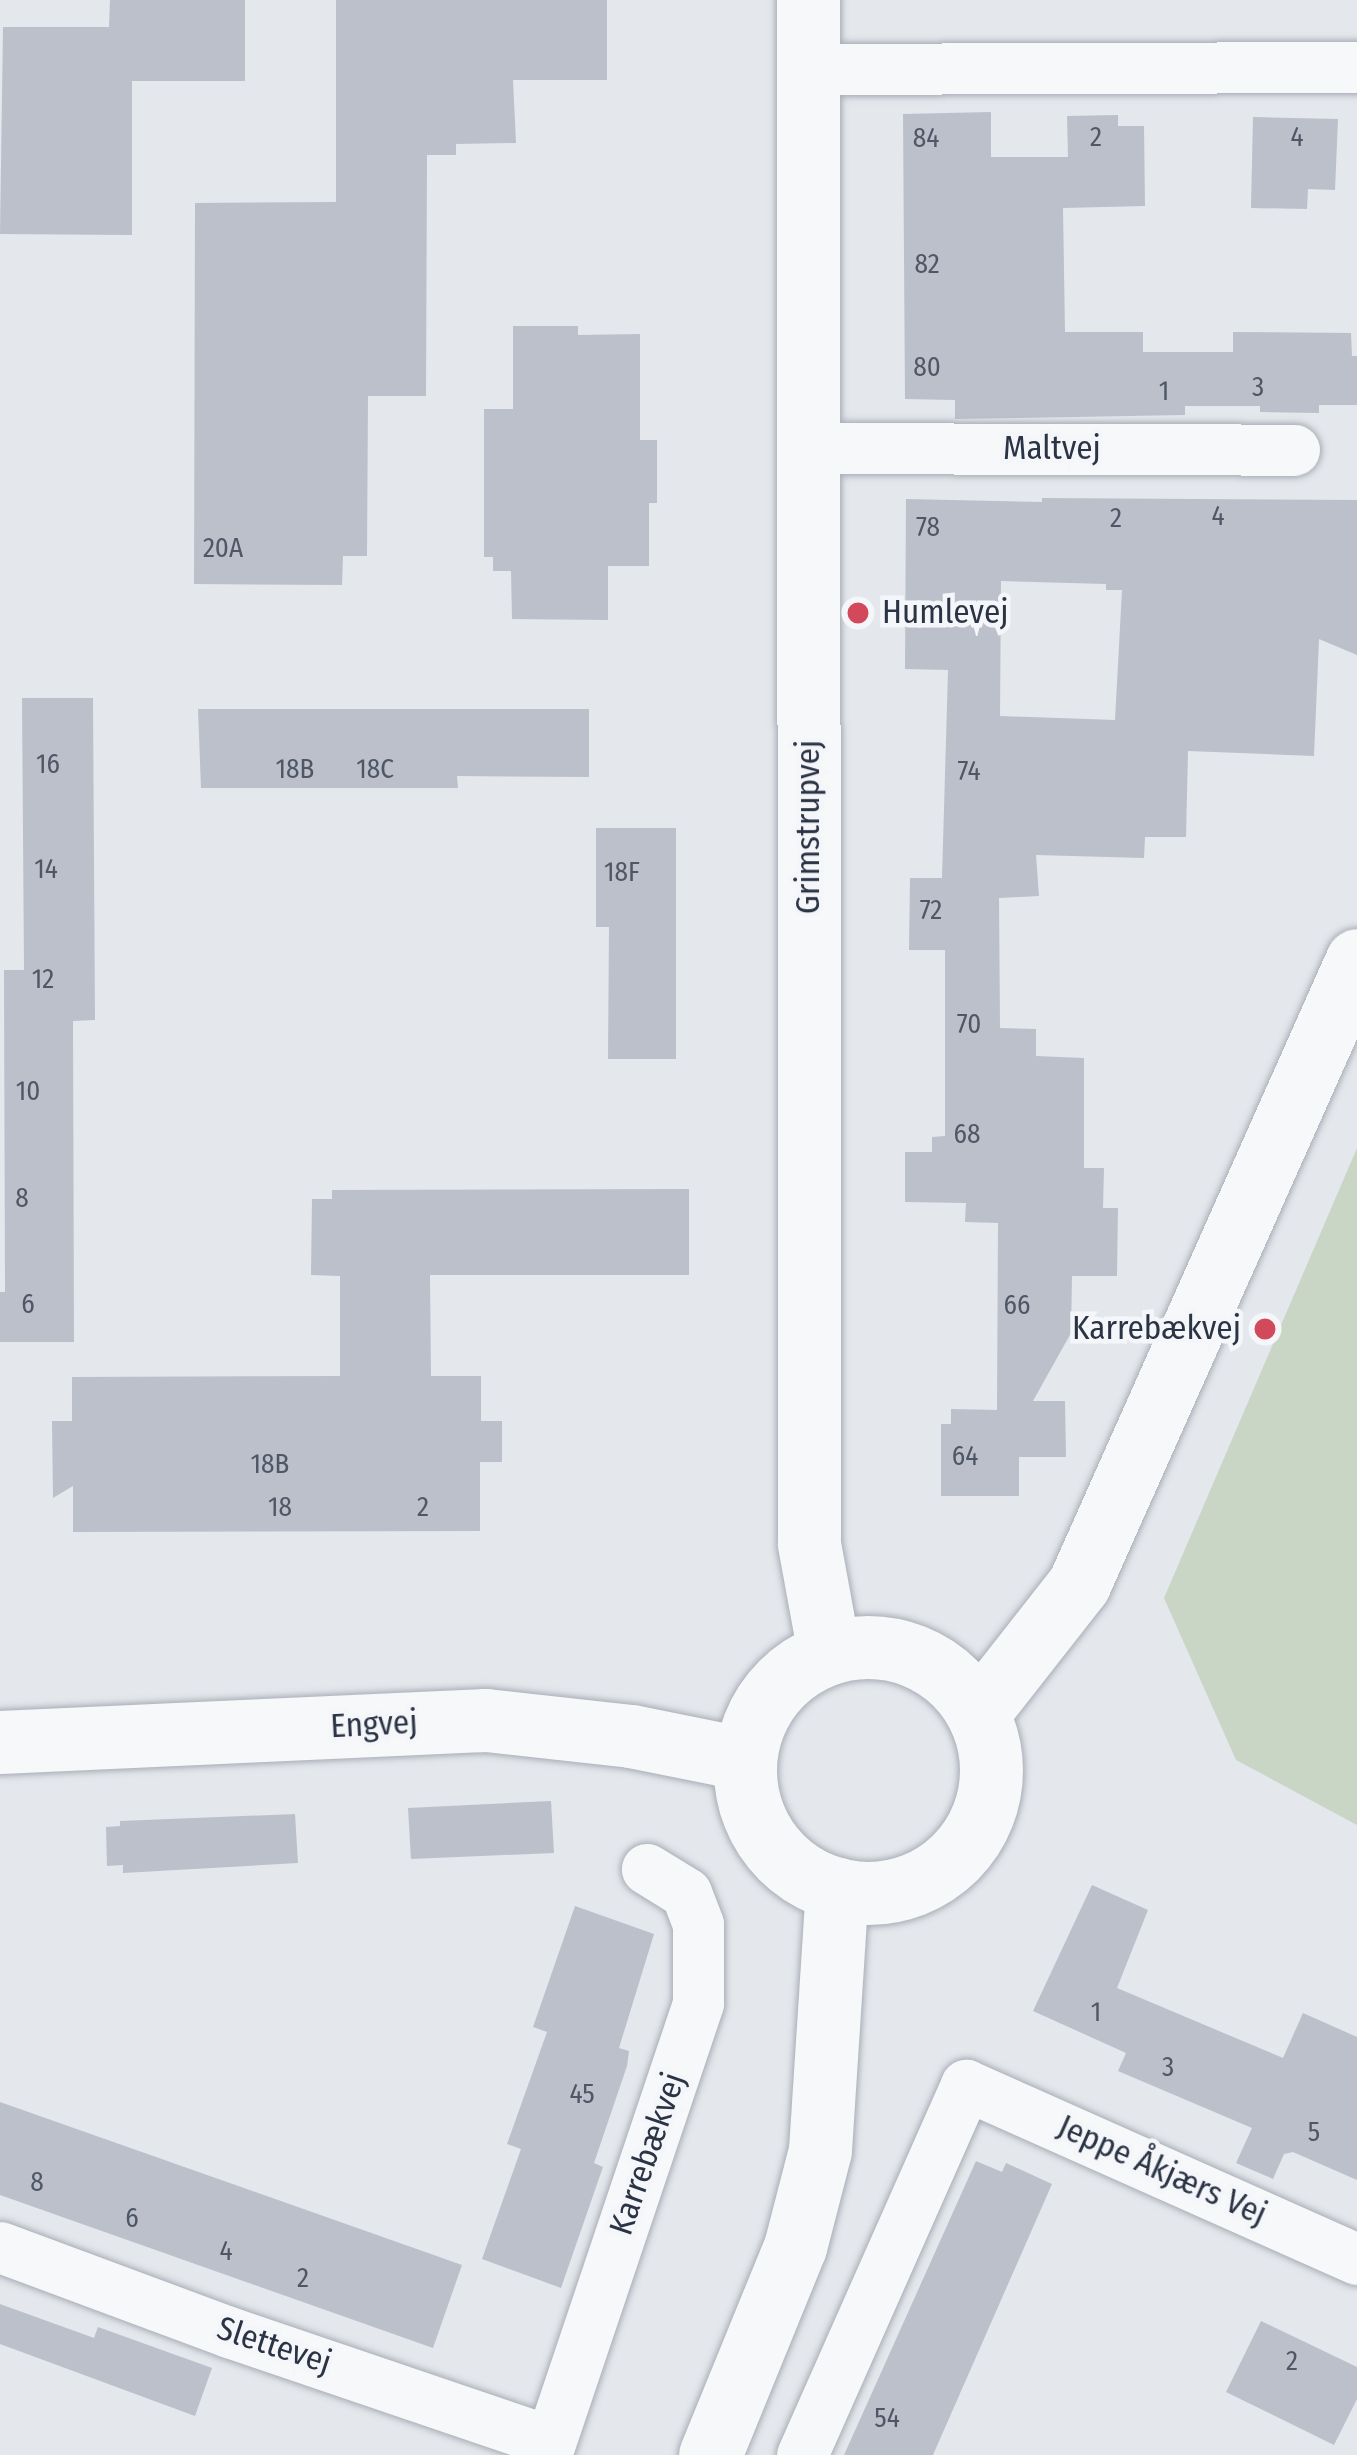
<!DOCTYPE html>
<meta charset="utf-8">
<style>
body{margin:0}
#map{position:relative;width:1357px;height:2455px;overflow:hidden;background:#e4e7ec;font-family:"Fira Sans Condensed",sans-serif}
div>[style]{position:absolute}
[style*='--x']{left:calc(var(--x)*1px);top:calc(var(--y)*1px);width:calc(var(--w)*1px);rotate:calc(var(--a)*1deg)}
.green>*{inset:0;background:#c9d6c5}
.building>*{inset:0;background:#bbc0ca}
.roads{filter:drop-shadow(0 0 3px #a9aeb7) drop-shadow(0 0 3px #a9aeb7)}
.minor>*{height:51px;margin:-25.5px;padding:0 25.5px;transform-origin:25.5px;border-radius:25.5px;background:#f7f8fa}
.tertiary>*{height:63px;margin:-31.5px;padding:0 31.5px;transform-origin:31.5px;border-radius:31.5px;background:#f7f8fa}
.tertiary>.ring{margin:-31.5px;padding:0;box-sizing:content-box;background:none;border:63px solid #f7f8fa;border-radius:50%}
.dots>*{width:33px;height:33px;translate:-50% -50%;box-sizing:border-box;border:6px solid #f4f6f9;border-radius:50%}
span{translate:-50% -50%;white-space:nowrap;text-align:center;line-height:1.15;-webkit-text-stroke:9px #f4f6f9;paint-order:stroke}
.number-label{font-size:27px;color:#4f5766}
.number-label span{-webkit-text-stroke-width:0}
.street-label{font-size:33px;color:#2b3445}
.poi-label{font-size:33px;color:#2b3445}
.left{translate:0 -50%;text-align:left}
.right{translate:-100% -50%;text-align:right}
</style>
<div id="map">
<div class="green">
<div style="clip-path:polygon(1357px 1148px,1357px 1825px,1236px 1760px,1164px 1598px)"></div>
</div>
<div class="building">
<div style="clip-path:polygon(110px 0,245px 0,245px 81px,132px 81px,132px 235px,0 234px,3px 27px,109px 27px)"></div>
<div style="clip-path:polygon(336px 0,607px 0,607px 80px,513px 80px,516px 143px,456px 144px,456px 155px,427px 155px,426px 396px,368px 396px,367px 556px,343px 556px,342px 585px,194px 584px,195px 203px,336px 202px)"></div>
<div style="clip-path:polygon(991px 112px,991px 157px,1068px 157px,1067px 116px,1118px 115px,1118px 126px,1144px 126px,1145px 206px,1063px 208px,1065px 332px,1143px 332px,1143px 352px,1233px 352px,1233px 332px,1351px 333px,1352px 356px,1357px 356px,1357px 405px,1319px 405px,1319px 413px,1260px 412px,1260px 406px,1185px 406px,1185px 415px,955px 419px,955px 400px,905px 399px,903px 114px)"></div>
<div style="clip-path:polygon(1253px 117px,1338px 119px,1335px 190px,1308px 189px,1307px 209px,1251px 208px)"></div>
<div style="clip-path:polygon(513px 326px,578px 326px,578px 335px,640px 334px,640px 440px,657px 440px,657px 503px,649px 503px,649px 566px,608px 566px,608px 620px,512px 619px,511px 571px,493px 571px,493px 557px,484px 557px,484px 409px,513px 409px)"></div>
<div style="clip-path:polygon(evenodd,1042px 498px,1357px 500px,1357px 655px,1319px 639px,1314px 756px,1188px 751px,1186px 837px,1145px 837px,1144px 858px,1036px 855px,1039px 896px,999px 898px,1000px 1028px,1036px 1029px,1036px 1056px,1084px 1058px,1084px 1168px,1104px 1168px,1103px 1208px,1118px 1208px,1117px 1276px,1072px 1276px,1071px 1333px,1033px 1401px,1065px 1401px,1066px 1457px,1019px 1457px,1019px 1496px,941px 1496px,941px 1424px,951px 1424px,951px 1409px,997px 1410px,998px 1223px,965px 1222px,966px 1203px,905px 1202px,905px 1152px,932px 1152px,932px 1137px,945px 1136px,945px 950px,909px 950px,910px 878px,942px 878px,948px 670px,905px 669px,906px 499px,1042px 502px,1042px 498px,1001px 581px,1106px 584px,1106px 590px,1122px 590px,1115px 720px,1000px 716px,1001px 581px)"></div>
<div style="clip-path:polygon(22px 698px,93px 698px,95px 1020px,73px 1021px,74px 1342px,0 1342px,0 1292px,5px 1292px,4px 970px,24px 970px)"></div>
<div style="clip-path:polygon(198px 709px,589px 709px,589px 777px,457px 776px,458px 788px,201px 788px)"></div>
<div style="clip-path:polygon(596px 828px,676px 828px,676px 1059px,608px 1059px,609px 927px,596px 927px)"></div>
<div style="clip-path:polygon(689px 1189px,689px 1275px,430px 1275px,431px 1376px,481px 1376px,481px 1421px,502px 1421px,502px 1462px,480px 1462px,480px 1531px,73px 1532px,73px 1486px,53px 1498px,52px 1421px,72px 1421px,72px 1377px,340px 1376px,340px 1276px,311px 1275px,312px 1199px,332px 1199px,332px 1190px)"></div>
<div style="clip-path:polygon(551px 1801px,554px 1853px,411px 1859px,408px 1808px)"></div>
<div style="clip-path:polygon(295px 1814px,298px 1863px,123px 1873px,123px 1865px,107px 1866px,106px 1827px,120px 1826px,120px 1821px)"></div>
<div style="clip-path:polygon(1092px 1885px,1148px 1910px,1117px 1988px,1283px 2058px,1303px 2013px,1357px 2037px,1357px 2180px,1293px 2152px,1284px 2154px,1273px 2179px,1236px 2163px,1252px 2128px,1118px 2071px,1126px 2053px,1033px 2011px)"></div>
<div style="clip-path:polygon(575px 1906px,654px 1934px,619px 2048px,629px 2051px,627px 2066px,594px 2163px,603px 2167px,561px 2288px,482px 2259px,521px 2149px,507px 2144px,547px 2032px,533px 2027px)"></div>
<div style="clip-path:polygon(0 2102px,462px 2265px,433px 2348px,0 2195px)"></div>
<div style="clip-path:polygon(976px 2161px,1002px 2172px,1006px 2163px,1052px 2184px,933px 2455px,844px 2455px)"></div>
<div style="clip-path:polygon(0 2304px,94px 2338px,98px 2327px,212px 2368px,195px 2416px,0 2344px)"></div>
<div style="clip-path:polygon(1261px 2321px,1357px 2367px,1357px 2399px,1334px 2445px,1226px 2392px)"></div>
</div>
<div class="roads">
<div class="minor">
<div style="--x:808;--y:69;--w:549;--a:-0.21"></div>
<div style="--x:809;--y:448;--w:485;--a:0.2"></div>
<div style="--x:0;--y:2247;--w:244;--a:20.4"></div>
<div style="--x:229;--y:2332;--w:339;--a:18.8"></div>
<div style="--x:546;--y:2455;--w:477;--a:-71.4"></div>
<div style="--x:698;--y:2003;--w:79;--a:-90"></div>
<div style="--x:698;--y:1924;--w:33;--a:-111"></div>
<div style="--x:686;--y:1893;--w:46;--a:-148.4"></div>
<div style="--x:802;--y:2455;--w:405;--a:-66.1"></div>
<div style="--x:966;--y:2085;--w:428;--a:24"></div>
</div>
<div class="tertiary">
<div style="--x:808;--y:0;--w:1544;--a:89.96"></div>
<div style="--x:809;--y:1544;--w:111;--a:79.6"></div>
<div class="ring" style="left:745px;top:1647px;width:183px;height:183px"></div>
<div style="--x:978;--y:1713;--w:164;--a:-51.9"></div>
<div style="--x:1079;--y:1584;--w:683;--a:-65.99"></div>
<div style="--x:0;--y:1742;--w:486;--a:-2.6"></div>
<div style="--x:486;--y:1720;--w:146;--a:6.3"></div>
<div style="--x:631;--y:1736;--w:116;--a:11.4"></div>
<div style="--x:710;--y:2455;--w:225;--a:-67.8"></div>
<div style="--x:795;--y:2247;--w:100;--a:-75.5"></div>
<div style="--x:820;--y:2150;--w:262;--a:-86.3"></div>
</div>
</div>
<div class="dots">
<div style="left:858px;top:613px;background:#d1495b"></div>
<div style="left:1265px;top:1329px;background:#d1495b"></div>
</div>
<div class="number-label">
<span style="left:1096px;top:138px">2</span>
<span style="left:1297px;top:138px">4</span>
<span style="left:926px;top:139px">84</span>
<span style="left:927px;top:265px">82</span>
<span style="left:927px;top:368px">80</span>
<span style="left:1258px;top:388px">3</span>
<span style="left:1164px;top:392px">1</span>
<span style="left:1218px;top:517px">4</span>
<span style="left:1116px;top:519px">2</span>
<span style="left:928px;top:528px">78</span>
<span style="left:223px;top:549px">20A</span>
<span style="left:48px;top:765px">16</span>
<span style="left:295px;top:770px">18B</span>
<span style="left:375px;top:770px">18C</span>
<span style="left:969px;top:772px">74</span>
<span style="left:46px;top:870px">14</span>
<span style="left:622px;top:873px">18F</span>
<span style="left:931px;top:911px">72</span>
<span style="left:43px;top:980px">12</span>
<span style="left:969px;top:1025px">70</span>
<span style="left:28px;top:1092px">10</span>
<span style="left:967px;top:1135px">68</span>
<span style="left:22px;top:1199px">8</span>
<span style="left:28px;top:1305px">6</span>
<span style="left:1017px;top:1306px">66</span>
<span style="left:965px;top:1457px">64</span>
<span style="left:270px;top:1465px">18B</span>
<span style="left:280px;top:1508px">18</span>
<span style="left:423px;top:1508px">2</span>
<span style="left:1096px;top:2013px">1</span>
<span style="left:1168px;top:2068px">3</span>
<span style="left:582px;top:2095px">45</span>
<span style="left:1314px;top:2133px">5</span>
<span style="left:37px;top:2183px">8</span>
<span style="left:132px;top:2219px">6</span>
<span style="left:226px;top:2252px">4</span>
<span style="left:303px;top:2279px">2</span>
<span style="left:1292px;top:2362px">2</span>
<span style="left:887px;top:2419px">54</span>
</div>
<div class="street-label">
<span style="left:1052px;top:449px">Maltvej</span>
<span style="left:809px;top:827px;rotate:-90deg">Grimstrupvej</span>
<span style="left:374px;top:1725px;rotate:-3deg">Engvej</span>
<span style="left:648px;top:2154px;rotate:-71deg">Karrebækvej</span>
<span style="left:1162px;top:2171px;rotate:24deg">Jeppe Åkjærs Vej</span>
<span style="left:274px;top:2346px;rotate:18deg">Slettevej</span>
</div>
<div class="poi-label">
<span class="left" style="left:882px;top:613px">Humlevej</span>
<span class="right" style="left:1241px;top:1329px">Karrebækvej</span>
</div>
</div>
